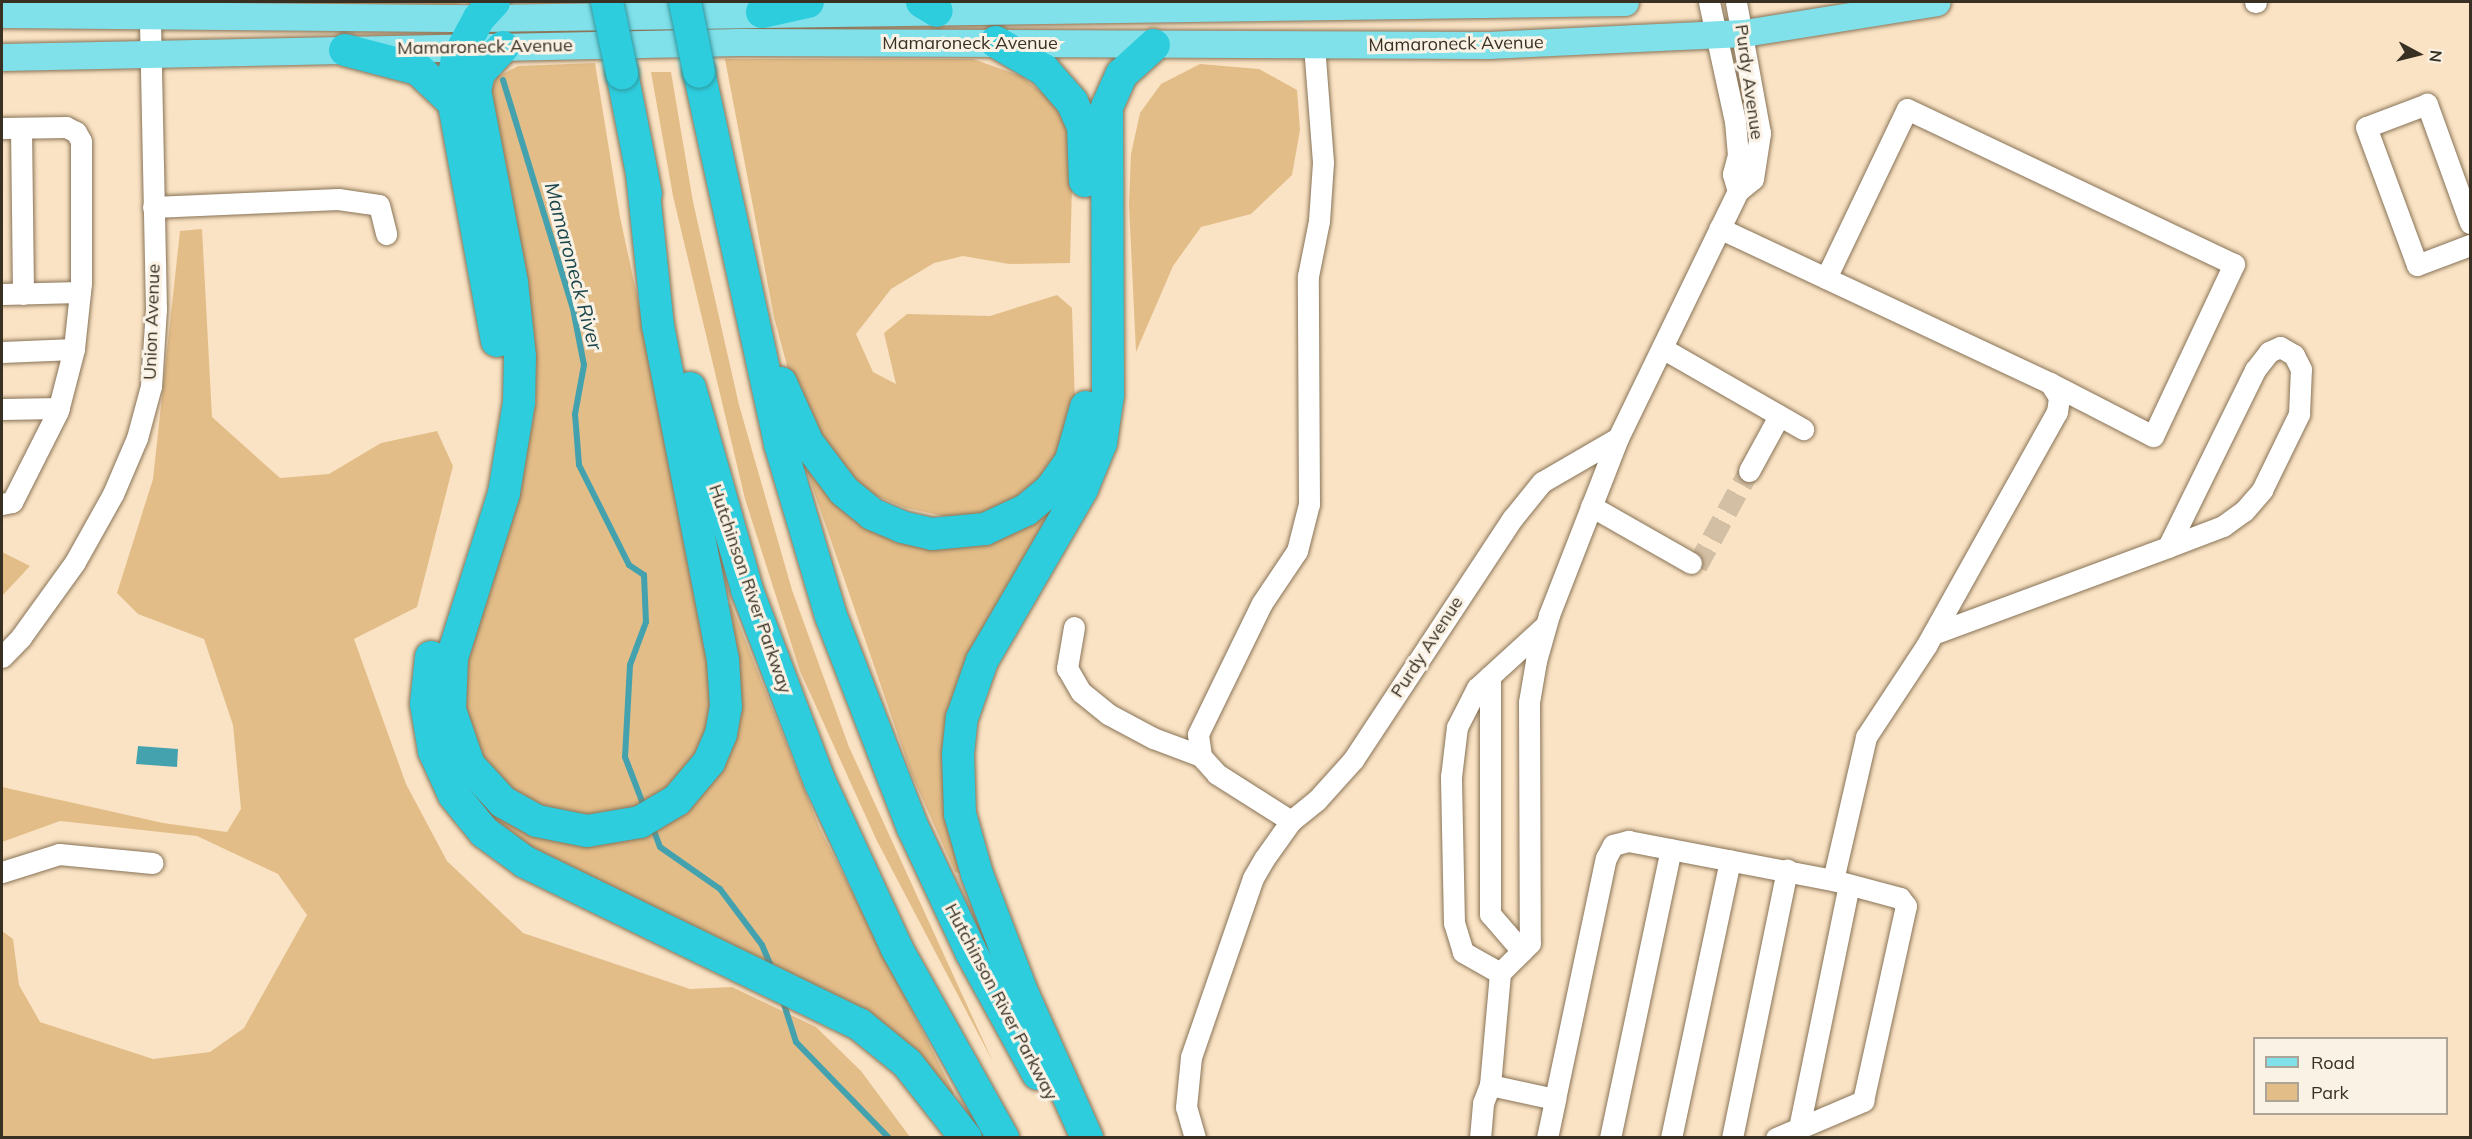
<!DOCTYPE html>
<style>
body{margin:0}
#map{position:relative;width:2472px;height:1139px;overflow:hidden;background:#fae3c4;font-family:Mulish,sans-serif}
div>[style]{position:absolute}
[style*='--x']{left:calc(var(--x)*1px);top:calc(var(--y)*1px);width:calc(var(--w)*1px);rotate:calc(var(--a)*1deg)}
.green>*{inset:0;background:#e3bd88}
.water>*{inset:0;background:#44a2ae}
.stream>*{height:6px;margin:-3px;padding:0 3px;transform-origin:3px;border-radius:3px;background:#44a2ae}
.minor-tunnel>*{height:21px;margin-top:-10.5px;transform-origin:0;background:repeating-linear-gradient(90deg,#d3bfa4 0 21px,transparent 0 31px)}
.roads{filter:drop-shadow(0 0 2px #887357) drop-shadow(0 0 2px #887357)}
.minor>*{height:21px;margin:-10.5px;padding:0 10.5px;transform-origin:10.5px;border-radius:10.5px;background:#fff}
.major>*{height:27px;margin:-13.5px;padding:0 13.5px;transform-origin:13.5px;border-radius:13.5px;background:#81e1eb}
.highway>*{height:32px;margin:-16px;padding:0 16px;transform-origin:16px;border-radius:16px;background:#2dcdde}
.bridges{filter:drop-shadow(0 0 2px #31969d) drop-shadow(0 0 2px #31969d)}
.highway-bridge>*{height:32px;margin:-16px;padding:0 16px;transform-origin:16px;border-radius:16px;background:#2dcdde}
span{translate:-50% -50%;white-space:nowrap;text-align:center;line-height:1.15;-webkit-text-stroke:6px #fbf2e6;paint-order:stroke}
.street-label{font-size:18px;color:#393024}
.water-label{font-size:20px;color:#1c474c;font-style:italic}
.frame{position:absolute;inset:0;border:3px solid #393024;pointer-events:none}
.legend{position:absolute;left:2253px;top:1037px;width:195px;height:78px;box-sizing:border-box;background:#fbf2e6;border:2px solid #ada498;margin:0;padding:8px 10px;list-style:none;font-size:18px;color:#393024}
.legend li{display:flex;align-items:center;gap:12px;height:30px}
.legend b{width:30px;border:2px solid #ada498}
.north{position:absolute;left:2388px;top:24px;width:60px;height:60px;-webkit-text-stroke:4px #fbf2e6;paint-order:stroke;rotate:97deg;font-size:16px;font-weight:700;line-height:24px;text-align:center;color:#393024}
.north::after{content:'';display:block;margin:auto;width:21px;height:27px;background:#393024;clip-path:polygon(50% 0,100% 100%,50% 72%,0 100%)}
</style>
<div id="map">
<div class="green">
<div style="clip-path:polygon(2px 2px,464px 2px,455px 5px)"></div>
<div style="clip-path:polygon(725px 59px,973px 59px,1021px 76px,1061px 108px,1073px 148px,1070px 263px,1009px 264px,963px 256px,934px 263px,891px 289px,856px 334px,873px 372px,896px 384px,884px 333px,907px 314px,990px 316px,1057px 295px,1072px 308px,1075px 404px,1068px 442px,1043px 482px,998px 512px,962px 520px,906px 508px,874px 495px,836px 463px,794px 392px,774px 317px)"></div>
<div style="clip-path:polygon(595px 63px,620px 217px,708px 625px,716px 696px,699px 757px,676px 783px,634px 811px,572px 818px,521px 798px,482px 763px,464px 722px,461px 676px,477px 612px,515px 510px,536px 403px,534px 331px,489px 95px,497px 77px,518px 66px)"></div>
<div style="clip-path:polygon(1200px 64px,1259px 69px,1297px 90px,1300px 130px,1292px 175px,1251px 214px,1201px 227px,1173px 266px,1136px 352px,1129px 205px,1131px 154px,1140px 113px,1161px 84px)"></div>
<div style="clip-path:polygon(651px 72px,671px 72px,693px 202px,739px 405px,792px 590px,849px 747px,993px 1062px,877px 841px,800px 671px,745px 499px,673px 196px)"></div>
<div style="clip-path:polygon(202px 229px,212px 417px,280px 478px,329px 474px,381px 443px,437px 431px,453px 466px,417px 607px,354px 639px,406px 784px,447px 861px,523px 933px,690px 989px,732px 987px,816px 1027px,861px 1071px,910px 1137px,2px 1137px,2px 931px,13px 939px,19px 985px,40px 1022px,153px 1059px,210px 1052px,244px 1028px,307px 915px,278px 874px,197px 836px,60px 821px,2px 842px,2px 787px,163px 823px,227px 832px,241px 809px,233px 725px,204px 639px,138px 614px,117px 593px,153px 479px,180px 231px)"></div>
<div style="clip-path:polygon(816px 468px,884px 533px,1053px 503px,1060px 510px,955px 718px,968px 876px,955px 872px,911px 773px,807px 471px)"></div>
<div style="clip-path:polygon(2px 552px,30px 566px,2px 596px)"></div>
<div style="clip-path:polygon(731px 604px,820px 829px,954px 1093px,949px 1098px,914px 1050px,553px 864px,466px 803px,451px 755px,602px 842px,728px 752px,724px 606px)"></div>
</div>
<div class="water">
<div style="clip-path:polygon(138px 746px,178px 749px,177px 767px,136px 764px)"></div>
</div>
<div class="stream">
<div style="--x:503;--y:80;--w:239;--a:73"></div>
<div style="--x:573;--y:309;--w:57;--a:78.9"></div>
<div style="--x:584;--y:365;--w:50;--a:100.4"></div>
<div style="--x:575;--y:414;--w:51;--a:85.5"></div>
<div style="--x:579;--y:465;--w:112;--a:63.4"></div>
<div style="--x:629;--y:565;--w:18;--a:34"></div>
<div style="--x:644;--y:575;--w:47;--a:87.6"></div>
<div style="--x:646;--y:622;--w:46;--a:110.4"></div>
<div style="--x:630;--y:665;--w:92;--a:93.1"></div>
<div style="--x:625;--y:757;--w:56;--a:69"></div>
<div style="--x:652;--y:826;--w:22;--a:69"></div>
<div style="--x:660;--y:847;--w:73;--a:35"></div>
<div style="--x:720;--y:889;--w:70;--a:53.1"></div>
<div style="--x:762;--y:945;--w:28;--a:67"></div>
<div style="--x:782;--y:998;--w:46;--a:72.3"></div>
<div style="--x:796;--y:1042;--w:134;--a:45.9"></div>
</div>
<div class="minor-tunnel">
<div style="--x:1691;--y:563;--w:7;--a:27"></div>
<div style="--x:1697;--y:566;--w:108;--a:-61.3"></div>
</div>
<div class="roads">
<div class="minor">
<div style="--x:1709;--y:2;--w:122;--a:77.7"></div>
<div style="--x:1735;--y:121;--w:34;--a:85"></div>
<div style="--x:1738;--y:155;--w:20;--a:105"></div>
<div style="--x:1733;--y:174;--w:18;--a:74"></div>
<div style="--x:2255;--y:2;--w:1;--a:0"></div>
<div style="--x:2;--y:128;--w:64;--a:-0.9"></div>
<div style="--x:66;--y:127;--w:11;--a:27"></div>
<div style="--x:76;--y:132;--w:10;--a:61"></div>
<div style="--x:81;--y:141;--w:142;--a:90"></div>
<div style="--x:81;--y:283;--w:66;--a:96.1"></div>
<div style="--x:74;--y:349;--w:64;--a:104.5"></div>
<div style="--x:58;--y:411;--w:102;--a:116.8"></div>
<div style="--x:12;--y:502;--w:10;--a:169"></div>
<div style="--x:21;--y:128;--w:166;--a:89.3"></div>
<div style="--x:153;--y:207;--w:185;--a:-2.5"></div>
<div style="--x:338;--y:199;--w:41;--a:8.3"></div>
<div style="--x:379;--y:205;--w:30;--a:76"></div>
<div style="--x:2470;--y:223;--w:127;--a:-109.9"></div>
<div style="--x:2427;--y:104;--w:65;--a:159.3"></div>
<div style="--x:2366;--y:127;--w:147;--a:69.7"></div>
<div style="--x:2417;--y:265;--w:57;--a:-20.7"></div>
<div style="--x:1826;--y:278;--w:187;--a:-64.4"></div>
<div style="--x:1907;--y:109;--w:362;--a:25.4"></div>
<div style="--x:2234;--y:264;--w:190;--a:115.2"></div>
<div style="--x:2153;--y:436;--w:116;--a:-152.8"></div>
<div style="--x:2;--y:294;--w:78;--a:-1.5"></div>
<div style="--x:1662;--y:348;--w:163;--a:29.9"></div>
<div style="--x:2;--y:352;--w:72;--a:-2.4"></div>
<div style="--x:2;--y:409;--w:57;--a:-1"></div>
<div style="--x:1618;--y:438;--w:190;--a:111.3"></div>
<div style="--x:1549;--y:615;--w:48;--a:105.8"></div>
<div style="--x:1536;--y:661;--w:42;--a:99.7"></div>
<div style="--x:1529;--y:702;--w:241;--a:89.8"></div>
<div style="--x:1530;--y:943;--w:42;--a:135"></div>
<div style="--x:1500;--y:973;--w:112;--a:95.1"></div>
<div style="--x:1490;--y:1085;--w:66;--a:12.2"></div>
<div style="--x:1555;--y:1099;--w:246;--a:-78.1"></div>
<div style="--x:1606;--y:858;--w:15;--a:-62"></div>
<div style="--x:1613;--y:845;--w:16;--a:-15"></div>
<div style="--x:1628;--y:841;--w:209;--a:10.8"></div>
<div style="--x:1833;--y:880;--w:147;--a:-77"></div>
<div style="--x:1866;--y:737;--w:109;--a:-56.6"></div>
<div style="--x:1926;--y:646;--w:268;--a:-60.8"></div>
<div style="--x:2057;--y:412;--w:15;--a:-82"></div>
<div style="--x:2059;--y:397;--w:17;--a:-123"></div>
<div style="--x:2050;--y:383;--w:365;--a:-154.9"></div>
<div style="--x:1749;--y:471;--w:63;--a:-61.4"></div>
<div style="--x:1591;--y:506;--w:115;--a:29.7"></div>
<div style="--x:1074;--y:627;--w:42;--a:99.7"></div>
<div style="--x:1067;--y:668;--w:28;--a:60"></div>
<div style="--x:1081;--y:692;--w:35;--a:39"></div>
<div style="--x:1108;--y:714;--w:51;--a:28.1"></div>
<div style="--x:1153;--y:738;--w:51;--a:20.6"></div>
<div style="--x:1933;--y:634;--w:251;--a:-20.3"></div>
<div style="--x:2168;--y:547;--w:59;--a:-20.9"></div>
<div style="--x:2223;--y:526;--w:26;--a:-36"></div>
<div style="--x:2244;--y:511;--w:28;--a:-49"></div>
<div style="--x:2262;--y:490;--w:85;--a:-64"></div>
<div style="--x:2299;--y:414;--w:45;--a:-87.5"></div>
<div style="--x:2301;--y:369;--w:16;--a:-117"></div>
<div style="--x:2294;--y:355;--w:16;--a:-150"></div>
<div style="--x:2280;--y:347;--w:12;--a:156"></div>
<div style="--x:2269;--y:352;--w:23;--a:128"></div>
<div style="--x:2255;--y:370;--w:197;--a:116.2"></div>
<div style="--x:2;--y:657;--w:28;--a:-46"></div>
<div style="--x:21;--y:637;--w:92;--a:-54.2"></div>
<div style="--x:75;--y:562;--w:78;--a:-60.8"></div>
<div style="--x:113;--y:494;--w:61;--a:-66.8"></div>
<div style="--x:137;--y:438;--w:54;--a:-74.9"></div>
<div style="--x:151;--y:386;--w:77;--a:-86.3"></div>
<div style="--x:156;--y:309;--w:292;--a:-91.2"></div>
<div style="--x:1490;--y:676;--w:238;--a:90"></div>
<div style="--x:1490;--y:914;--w:49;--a:49.1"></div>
<div style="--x:1291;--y:821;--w:88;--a:-147.6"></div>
<div style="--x:1217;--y:774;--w:24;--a:-132"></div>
<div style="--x:1201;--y:756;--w:22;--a:-98"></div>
<div style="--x:1198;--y:734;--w:146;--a:-64"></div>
<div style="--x:1262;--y:603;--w:63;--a:-56.1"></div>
<div style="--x:1297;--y:551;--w:49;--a:-75.7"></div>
<div style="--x:1309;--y:504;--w:228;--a:-90.3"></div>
<div style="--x:1308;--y:276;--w:56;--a:-78.7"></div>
<div style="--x:1319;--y:221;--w:59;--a:-86.1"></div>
<div style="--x:1323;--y:162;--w:117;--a:-94.4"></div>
<div style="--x:2;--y:872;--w:60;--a:-17.5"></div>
<div style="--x:59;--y:854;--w:94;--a:5.5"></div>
<div style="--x:1500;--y:973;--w:43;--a:-150.4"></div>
<div style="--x:1463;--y:952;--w:30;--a:-107"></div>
<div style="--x:1454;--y:923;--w:146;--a:-91.2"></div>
<div style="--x:1451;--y:777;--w:50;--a:-83.2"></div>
<div style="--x:1457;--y:727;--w:44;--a:-62.9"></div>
<div style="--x:1477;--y:688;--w:93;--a:-42.4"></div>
<div style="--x:1799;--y:1128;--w:248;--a:-78.4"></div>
<div style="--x:1195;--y:1138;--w:32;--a:-106"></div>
<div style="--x:1186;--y:1107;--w:50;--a:-84.3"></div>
<div style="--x:1191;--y:1057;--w:189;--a:-70.9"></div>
<div style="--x:1253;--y:878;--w:22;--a:-60"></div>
<div style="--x:1264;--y:859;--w:47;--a:-54.6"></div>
<div style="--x:1291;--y:821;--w:33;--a:-39"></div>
<div style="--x:1317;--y:800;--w:54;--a:-48"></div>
<div style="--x:1353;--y:760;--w:289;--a:-56.6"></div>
<div style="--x:1512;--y:519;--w:48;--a:-51"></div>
<div style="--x:1542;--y:482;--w:88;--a:-30.1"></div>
<div style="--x:1618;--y:438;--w:275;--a:-64.1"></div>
<div style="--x:1738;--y:191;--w:19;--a:-39"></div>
<div style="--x:1753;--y:179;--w:47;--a:-81.3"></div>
<div style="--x:1760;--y:133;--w:133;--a:-100.4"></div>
<div style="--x:1480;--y:1138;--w:35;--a:-85"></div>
<div style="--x:1483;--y:1103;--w:19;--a:-69"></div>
<div style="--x:1547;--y:1138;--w:40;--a:-78"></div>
<div style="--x:1610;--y:1138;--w:295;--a:-78.1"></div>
<div style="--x:1671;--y:1138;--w:284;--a:-78"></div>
<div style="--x:1732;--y:1138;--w:274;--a:-78.4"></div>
<div style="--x:1776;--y:1138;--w:95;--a:-23"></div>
<div style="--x:1863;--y:1101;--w:200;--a:-77.6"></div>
<div style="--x:1906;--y:906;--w:10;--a:-127"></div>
<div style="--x:1900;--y:898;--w:69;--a:-165"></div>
</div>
<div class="major">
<div style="--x:2;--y:14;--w:477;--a:0.5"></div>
<div style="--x:479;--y:18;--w:1146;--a:-0.8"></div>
<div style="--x:2;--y:57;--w:737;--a:-1.17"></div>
<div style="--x:739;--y:42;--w:749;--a:0.23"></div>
<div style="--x:1488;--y:45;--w:256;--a:-2.7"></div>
<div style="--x:1744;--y:33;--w:195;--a:-9.1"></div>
</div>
<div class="highway">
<div style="--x:494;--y:2;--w:22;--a:133"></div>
<div style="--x:479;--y:18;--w:47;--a:118.2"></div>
<div style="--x:457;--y:59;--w:30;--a:102"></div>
<div style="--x:451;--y:88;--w:257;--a:79.7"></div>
<div style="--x:922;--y:2;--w:17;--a:31"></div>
<div style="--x:762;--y:12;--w:47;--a:-12.3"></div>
<div style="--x:996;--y:42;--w:56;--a:30.3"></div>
<div style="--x:1044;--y:70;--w:43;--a:48.8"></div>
<div style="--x:1072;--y:102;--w:27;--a:66"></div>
<div style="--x:1083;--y:127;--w:54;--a:87.9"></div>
<div style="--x:503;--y:47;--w:35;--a:133"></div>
<div style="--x:479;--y:73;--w:17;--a:103"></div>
<div style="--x:475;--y:90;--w:197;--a:79.1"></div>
<div style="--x:512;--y:283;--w:74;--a:83.8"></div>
<div style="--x:520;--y:357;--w:45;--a:91.3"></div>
<div style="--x:519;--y:402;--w:92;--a:99.4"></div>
<div style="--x:504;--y:493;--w:173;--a:107.5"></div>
<div style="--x:452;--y:658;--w:52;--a:92.2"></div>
<div style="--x:450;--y:710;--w:58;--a:70.9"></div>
<div style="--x:469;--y:765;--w:50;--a:47.4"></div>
<div style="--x:503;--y:802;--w:39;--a:29"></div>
<div style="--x:537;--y:821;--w:51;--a:11.3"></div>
<div style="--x:587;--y:831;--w:54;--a:-9.6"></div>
<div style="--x:640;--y:822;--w:43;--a:-30.7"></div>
<div style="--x:677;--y:800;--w:50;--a:-49.9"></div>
<div style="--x:709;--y:762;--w:30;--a:-67"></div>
<div style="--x:721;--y:734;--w:27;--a:-80"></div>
<div style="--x:726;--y:707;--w:47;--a:-93.7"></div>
<div style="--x:723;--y:660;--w:340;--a:-101"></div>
<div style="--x:658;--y:326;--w:153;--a:-96"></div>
<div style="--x:345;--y:50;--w:75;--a:14.6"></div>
<div style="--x:418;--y:69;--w:50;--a:43.4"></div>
<div style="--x:699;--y:72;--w:381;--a:77.7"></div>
<div style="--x:780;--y:444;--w:179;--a:73.5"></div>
<div style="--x:831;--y:616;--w:227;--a:68.9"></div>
<div style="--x:913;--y:828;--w:137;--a:64.9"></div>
<div style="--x:971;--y:952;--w:139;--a:61.2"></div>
<div style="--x:622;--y:73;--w:123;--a:78.8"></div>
<div style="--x:781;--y:383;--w:66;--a:65.8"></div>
<div style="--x:808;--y:443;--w:60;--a:53.1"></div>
<div style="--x:844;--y:491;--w:36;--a:39"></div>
<div style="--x:872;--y:514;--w:33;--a:23"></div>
<div style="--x:902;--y:527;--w:31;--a:13"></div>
<div style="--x:932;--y:534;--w:53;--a:-5.4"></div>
<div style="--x:985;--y:529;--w:45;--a:-24.9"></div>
<div style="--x:1026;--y:510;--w:33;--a:-40"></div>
<div style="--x:1051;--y:489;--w:35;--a:-55"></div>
<div style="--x:1071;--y:460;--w:55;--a:-74.2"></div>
<div style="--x:690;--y:388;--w:210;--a:74.2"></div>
<div style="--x:747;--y:590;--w:205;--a:69.2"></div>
<div style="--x:820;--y:782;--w:184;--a:65.2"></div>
<div style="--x:897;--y:949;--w:217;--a:60.7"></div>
<div style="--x:431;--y:657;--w:47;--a:96.1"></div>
<div style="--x:426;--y:704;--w:48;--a:80.3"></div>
<div style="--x:434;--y:751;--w:48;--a:65.6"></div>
<div style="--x:454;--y:795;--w:48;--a:51"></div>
<div style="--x:484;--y:832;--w:51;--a:36.2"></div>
<div style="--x:525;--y:862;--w:371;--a:25.9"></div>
<div style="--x:859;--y:1024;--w:62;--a:39.1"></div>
<div style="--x:907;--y:1063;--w:95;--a:51.8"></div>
<div style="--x:1087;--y:1138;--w:160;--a:-114"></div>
<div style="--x:1022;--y:992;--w:126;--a:-110.9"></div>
<div style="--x:977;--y:874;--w:62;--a:-105.8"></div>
<div style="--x:960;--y:814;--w:60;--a:-91.9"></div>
<div style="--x:958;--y:754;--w:36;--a:-84"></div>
<div style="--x:962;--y:718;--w:60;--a:-70.7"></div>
<div style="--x:982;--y:661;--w:199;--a:-59.8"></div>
<div style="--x:1082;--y:489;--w:50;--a:-67.6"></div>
<div style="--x:1101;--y:443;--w:49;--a:-81.7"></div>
<div style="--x:1108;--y:395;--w:288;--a:-90.2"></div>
<div style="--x:1107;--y:107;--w:36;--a:-66"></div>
<div style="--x:1122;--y:74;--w:43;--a:-42.2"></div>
</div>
</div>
<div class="bridges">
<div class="highway-bridge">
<div style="--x:607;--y:2;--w:73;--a:78.1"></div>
<div style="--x:685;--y:2;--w:71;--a:78.7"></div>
</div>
</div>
<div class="street-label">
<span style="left:970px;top:43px">Mamaroneck Avenue</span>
<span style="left:1456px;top:44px;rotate:-1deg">Mamaroneck Avenue</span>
<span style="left:485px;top:47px;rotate:-1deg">Mamaroneck Avenue</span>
<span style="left:1749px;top:82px;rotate:82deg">Purdy Avenue</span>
<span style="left:152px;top:322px;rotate:-88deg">Union Avenue</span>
<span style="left:750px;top:589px;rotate:71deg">Hutchinson River Parkway</span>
<span style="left:1427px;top:647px;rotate:-57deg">Purdy Avenue</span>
<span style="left:1001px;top:1002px;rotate:62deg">Hutchinson River Parkway</span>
</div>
<div class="water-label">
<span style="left:574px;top:266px;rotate:75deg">Mamaroneck River</span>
</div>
<div class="frame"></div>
<ul class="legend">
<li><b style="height:8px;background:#81e1eb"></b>Road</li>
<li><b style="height:16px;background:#e3bd88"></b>Park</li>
</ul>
<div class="north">N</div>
</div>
